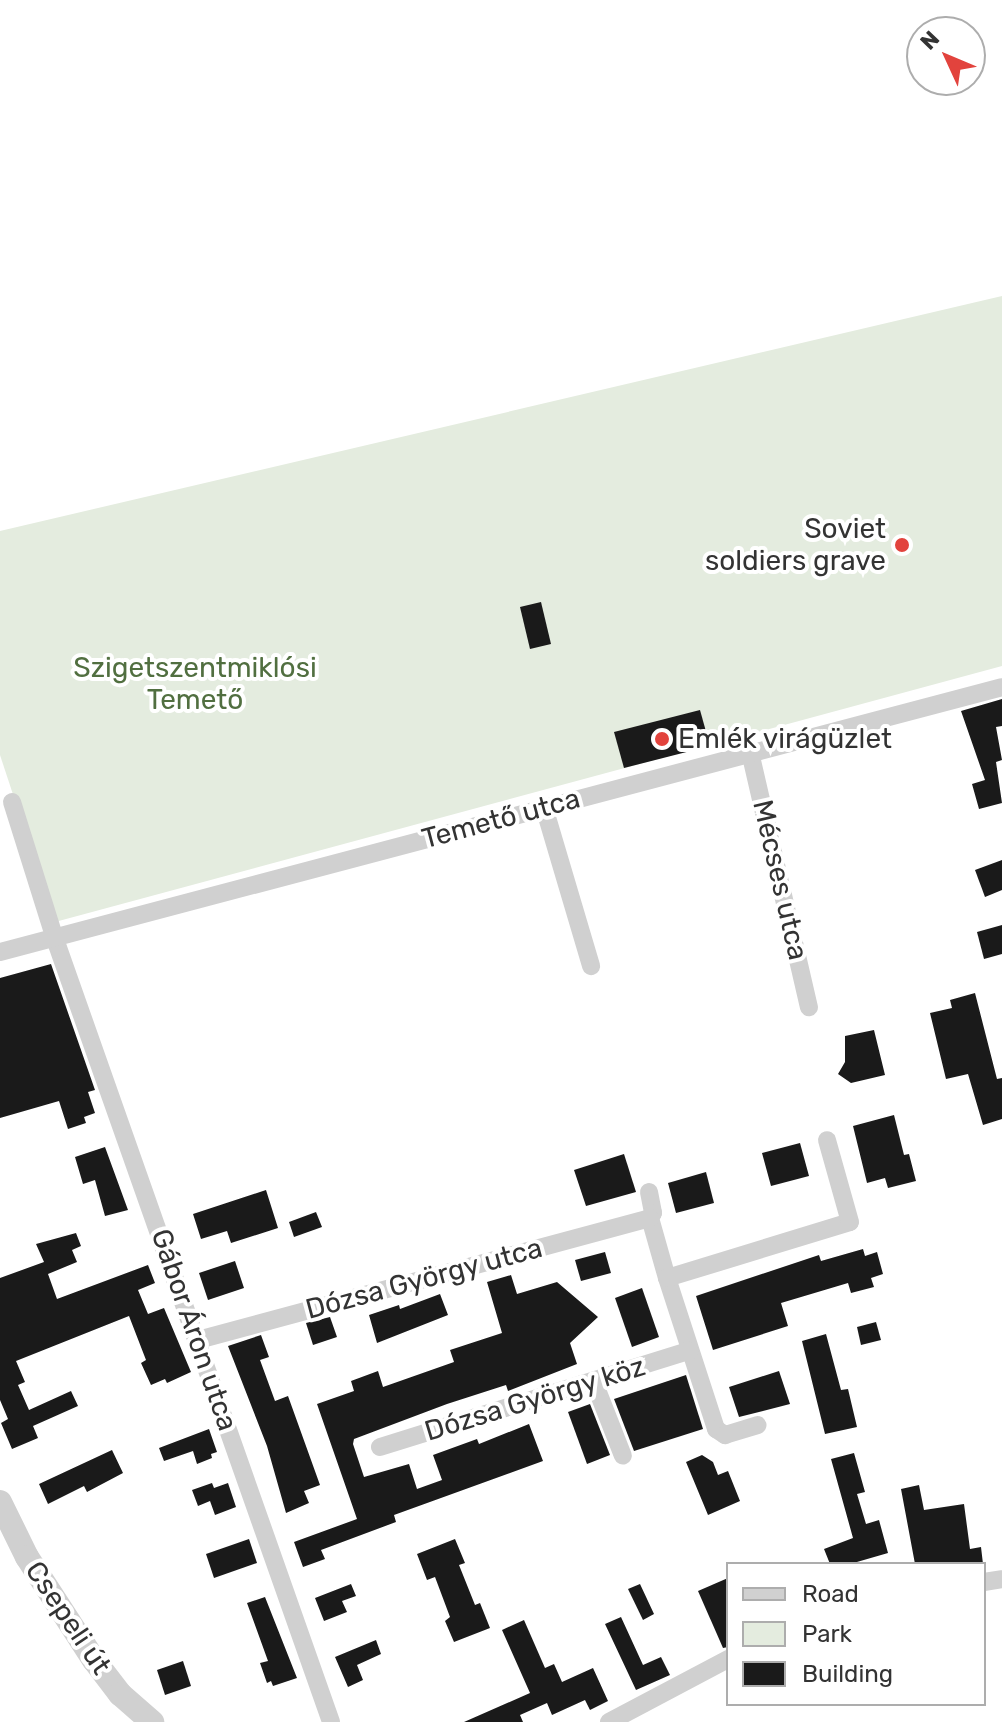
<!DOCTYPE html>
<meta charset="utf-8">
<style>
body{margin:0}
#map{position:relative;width:1002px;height:1722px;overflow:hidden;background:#fff;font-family:Rubik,sans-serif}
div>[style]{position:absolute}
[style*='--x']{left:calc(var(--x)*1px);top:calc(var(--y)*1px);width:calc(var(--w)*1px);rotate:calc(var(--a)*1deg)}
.green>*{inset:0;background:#e4ecdf}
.building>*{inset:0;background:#1a1a1a}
.minor>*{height:18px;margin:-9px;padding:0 9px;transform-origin:9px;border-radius:9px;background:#d0d0d0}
.tertiary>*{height:24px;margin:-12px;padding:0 12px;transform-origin:12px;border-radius:12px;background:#d0d0d0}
.dots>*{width:22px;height:22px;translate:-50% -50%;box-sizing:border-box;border:4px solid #fff;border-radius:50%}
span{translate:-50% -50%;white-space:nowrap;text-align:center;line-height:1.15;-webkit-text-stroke:8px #fff;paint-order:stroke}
.poi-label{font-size:28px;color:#333}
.right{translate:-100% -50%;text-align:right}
.left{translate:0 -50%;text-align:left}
.park-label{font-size:28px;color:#516f40}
.street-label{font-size:28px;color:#333}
.legend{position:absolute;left:726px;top:1562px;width:260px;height:144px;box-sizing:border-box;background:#fff;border:2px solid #adadad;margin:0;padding:10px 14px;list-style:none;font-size:24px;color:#333}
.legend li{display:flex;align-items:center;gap:16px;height:40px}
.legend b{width:40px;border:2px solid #adadad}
.north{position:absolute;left:906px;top:16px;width:80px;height:80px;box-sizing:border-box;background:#fff;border:2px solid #adadad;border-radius:50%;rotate:314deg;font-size:22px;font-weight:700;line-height:32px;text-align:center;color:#333}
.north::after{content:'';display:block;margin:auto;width:28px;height:36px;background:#e2433d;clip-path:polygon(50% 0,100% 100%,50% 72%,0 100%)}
</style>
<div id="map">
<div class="green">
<div style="clip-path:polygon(1002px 296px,1002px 666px,55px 922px,0 755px,0 531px)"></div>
</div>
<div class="building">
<div style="clip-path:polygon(541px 602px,551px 644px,530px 649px,520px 607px)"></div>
<div style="clip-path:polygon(1002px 699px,1002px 726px,996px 727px,1002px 760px,996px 762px,1002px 803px,979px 809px,972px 784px,985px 780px,961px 711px)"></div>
<div style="clip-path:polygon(700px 710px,710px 746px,624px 768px,614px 732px)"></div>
<div style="clip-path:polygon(1002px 860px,1002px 890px,985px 897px,975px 870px)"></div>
<div style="clip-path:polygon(1002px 925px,1002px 954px,984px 959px,977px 932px)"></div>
<div style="clip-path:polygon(51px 964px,95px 1090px,88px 1092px,95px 1113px,84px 1117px,86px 1123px,68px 1129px,59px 1101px,0 1118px,0 978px)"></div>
<div style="clip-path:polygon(975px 993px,997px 1079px,1002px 1078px,1002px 1119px,983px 1125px,968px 1074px,946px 1079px,930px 1013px,952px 1008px,950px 1000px)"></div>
<div style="clip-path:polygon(874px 1030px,885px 1075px,851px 1083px,838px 1074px,845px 1062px,845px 1036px)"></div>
<div style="clip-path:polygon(894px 1115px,904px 1155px,909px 1154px,916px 1181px,888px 1188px,885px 1178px,867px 1183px,853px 1126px)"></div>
<div style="clip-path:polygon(800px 1143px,809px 1176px,771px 1186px,762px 1153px)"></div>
<div style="clip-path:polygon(105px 1147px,128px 1210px,105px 1216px,95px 1180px,83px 1184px,75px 1157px)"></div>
<div style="clip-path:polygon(624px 1154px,636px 1192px,586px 1206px,574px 1170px)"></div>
<div style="clip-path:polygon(706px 1172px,714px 1203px,676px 1213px,668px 1183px)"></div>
<div style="clip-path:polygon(266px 1190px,278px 1228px,231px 1243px,227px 1231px,201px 1239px,193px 1214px)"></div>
<div style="clip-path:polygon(316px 1212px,322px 1227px,294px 1237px,289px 1222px)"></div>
<div style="clip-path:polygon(76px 1233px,81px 1246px,72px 1250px,77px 1262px,48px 1274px,57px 1299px,148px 1265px,155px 1283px,138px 1290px,148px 1314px,164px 1308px,191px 1372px,167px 1383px,165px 1379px,151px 1385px,141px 1363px,146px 1360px,129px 1316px,16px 1361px,25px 1382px,18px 1385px,29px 1410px,71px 1391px,78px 1406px,33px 1426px,38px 1438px,12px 1449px,1px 1423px,8px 1419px,0 1400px,0 1278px,44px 1262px,36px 1244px)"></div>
<div style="clip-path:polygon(863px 1249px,865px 1256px,877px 1252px,883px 1274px,871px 1278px,874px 1287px,851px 1293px,848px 1283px,781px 1303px,788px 1326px,713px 1350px,696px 1296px,819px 1255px,821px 1261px)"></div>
<div style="clip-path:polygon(605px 1252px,611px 1273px,581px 1281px,575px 1260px)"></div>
<div style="clip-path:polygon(235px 1261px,244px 1288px,208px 1300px,199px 1273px)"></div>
<div style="clip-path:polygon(511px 1275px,517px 1294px,557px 1282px,598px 1317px,570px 1343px,577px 1364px,508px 1391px,506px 1385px,447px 1404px,354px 1439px,353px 1444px,364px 1477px,409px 1464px,417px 1489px,442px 1480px,433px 1455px,477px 1439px,479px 1444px,529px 1424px,543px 1461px,394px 1515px,396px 1522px,321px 1550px,325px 1559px,303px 1567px,294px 1542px,357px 1519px,317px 1404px,354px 1391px,351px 1381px,378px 1371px,383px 1387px,454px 1362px,450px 1350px,502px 1333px,487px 1282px)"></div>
<div style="clip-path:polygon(642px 1288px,659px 1337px,632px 1347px,615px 1298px)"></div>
<div style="clip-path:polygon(440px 1294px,448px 1315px,377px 1343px,369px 1315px,399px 1305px,400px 1309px)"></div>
<div style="clip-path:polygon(330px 1317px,337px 1337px,313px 1345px,306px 1323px)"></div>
<div style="clip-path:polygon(876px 1322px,881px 1340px,861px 1345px,857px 1327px)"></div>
<div style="clip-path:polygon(826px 1334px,841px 1390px,848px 1389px,857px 1427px,825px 1434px,802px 1341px)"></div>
<div style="clip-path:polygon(261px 1335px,269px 1357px,260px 1360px,275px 1401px,288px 1396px,320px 1485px,304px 1491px,309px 1503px,286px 1513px,267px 1446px,228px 1346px)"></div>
<div style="clip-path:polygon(779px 1371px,790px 1404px,739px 1417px,729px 1387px)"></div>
<div style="clip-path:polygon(686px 1375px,703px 1429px,634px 1451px,614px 1399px)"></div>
<div style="clip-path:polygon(590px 1404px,610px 1455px,587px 1464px,568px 1412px)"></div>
<div style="clip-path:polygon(209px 1429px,217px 1452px,211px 1454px,212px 1458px,197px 1464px,193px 1451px,164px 1461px,159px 1448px)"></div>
<div style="clip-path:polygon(112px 1450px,123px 1473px,87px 1492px,84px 1486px,48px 1504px,39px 1484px)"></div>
<div style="clip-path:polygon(854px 1453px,865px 1492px,857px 1494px,866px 1524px,879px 1520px,888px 1553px,850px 1564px,830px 1564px,824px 1549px,853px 1538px,831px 1459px)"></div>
<div style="clip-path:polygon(702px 1455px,713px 1462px,718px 1475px,728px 1471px,740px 1501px,708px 1515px,686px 1462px)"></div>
<div style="clip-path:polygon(212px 1483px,214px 1488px,228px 1483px,236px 1507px,215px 1515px,210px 1501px,198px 1506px,192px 1490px)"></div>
<div style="clip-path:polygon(919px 1485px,924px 1510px,964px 1504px,970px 1549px,981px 1547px,983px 1564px,915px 1564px,901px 1489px)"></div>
<div style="clip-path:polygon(249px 1539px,257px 1563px,214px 1578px,206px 1554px)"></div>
<div style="clip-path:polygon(455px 1539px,465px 1563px,459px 1565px,475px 1605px,480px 1603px,490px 1628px,454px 1642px,445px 1621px,450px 1617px,435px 1577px,427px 1580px,417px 1554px)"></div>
<div style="clip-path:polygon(728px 1578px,728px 1647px,723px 1648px,698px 1591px)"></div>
<div style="clip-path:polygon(351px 1584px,356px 1596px,342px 1601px,347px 1612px,324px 1621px,315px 1598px)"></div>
<div style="clip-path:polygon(640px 1584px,654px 1614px,643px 1620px,628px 1589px)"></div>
<div style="clip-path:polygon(265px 1597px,297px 1678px,273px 1686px,271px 1681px,267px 1683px,260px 1663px,268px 1661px,247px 1603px)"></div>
<div style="clip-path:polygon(621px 1617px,643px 1665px,661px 1657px,670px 1675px,636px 1690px,605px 1624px)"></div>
<div style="clip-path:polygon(524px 1620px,545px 1668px,554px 1664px,562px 1682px,593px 1668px,608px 1701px,590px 1710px,585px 1700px,552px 1715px,547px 1703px,520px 1715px,523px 1722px,464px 1722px,530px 1693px,502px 1630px)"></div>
<div style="clip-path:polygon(376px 1640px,381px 1654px,357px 1665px,363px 1680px,348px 1687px,335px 1657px)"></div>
<div style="clip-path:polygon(183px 1661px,191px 1686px,165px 1695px,157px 1670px)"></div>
</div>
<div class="minor">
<div style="--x:750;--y:752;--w:262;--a:77"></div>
<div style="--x:12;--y:802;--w:144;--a:72.6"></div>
<div style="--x:55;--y:939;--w:830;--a:70.58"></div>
<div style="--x:544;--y:807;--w:166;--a:73.5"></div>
<div style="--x:0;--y:952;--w:1036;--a:-14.81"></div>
<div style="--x:649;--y:1192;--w:21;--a:79"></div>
<div style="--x:653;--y:1213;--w:6;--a:121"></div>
<div style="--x:650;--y:1218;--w:62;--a:74.2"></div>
<div style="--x:667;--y:1278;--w:159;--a:72"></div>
<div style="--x:716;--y:1429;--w:11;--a:34"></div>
<div style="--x:725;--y:1435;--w:34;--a:-17"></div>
<div style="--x:667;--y:1278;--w:191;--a:-17"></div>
<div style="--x:850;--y:1222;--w:85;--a:-105.7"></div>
<div style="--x:198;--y:1340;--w:468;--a:-15.1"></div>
<div style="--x:594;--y:1382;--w:79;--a:68.6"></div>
<div style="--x:380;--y:1447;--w:324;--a:-17.3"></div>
<div style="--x:984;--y:1582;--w:18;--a:-9"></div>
<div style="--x:609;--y:1722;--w:135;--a:-27.9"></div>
</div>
<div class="tertiary">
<div style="--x:0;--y:1502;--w:61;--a:63.9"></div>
<div style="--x:27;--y:1557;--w:123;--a:57"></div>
<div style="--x:94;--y:1660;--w:43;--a:52.6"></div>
<div style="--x:120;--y:1694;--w:43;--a:41.2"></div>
</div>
<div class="dots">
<div style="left:902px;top:545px;background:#e2433d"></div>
<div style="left:662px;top:739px;background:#e2433d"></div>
</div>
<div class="poi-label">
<span class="right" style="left:886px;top:545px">Soviet<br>soldiers grave</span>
<span class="left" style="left:678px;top:739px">Emlék virágüzlet</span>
</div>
<div class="park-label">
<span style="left:195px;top:684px">Szigetszentmiklósi<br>Temető</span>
</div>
<div class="street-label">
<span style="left:501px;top:819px;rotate:-15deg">Temető utca</span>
<span style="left:780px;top:880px;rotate:77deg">Mécses utca</span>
<span style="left:424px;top:1279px;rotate:-15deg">Dózsa György utca</span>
<span style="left:194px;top:1330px;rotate:71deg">Gábor Áron utca</span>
<span style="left:535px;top:1399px;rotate:-17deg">Dózsa György köz</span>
<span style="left:68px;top:1618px;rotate:56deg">Csepeli út</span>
</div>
<ul class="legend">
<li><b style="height:10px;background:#d0d0d0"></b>Road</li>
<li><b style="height:22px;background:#e4ecdf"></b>Park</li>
<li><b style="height:22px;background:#1a1a1a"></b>Building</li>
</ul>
<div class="north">N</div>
</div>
